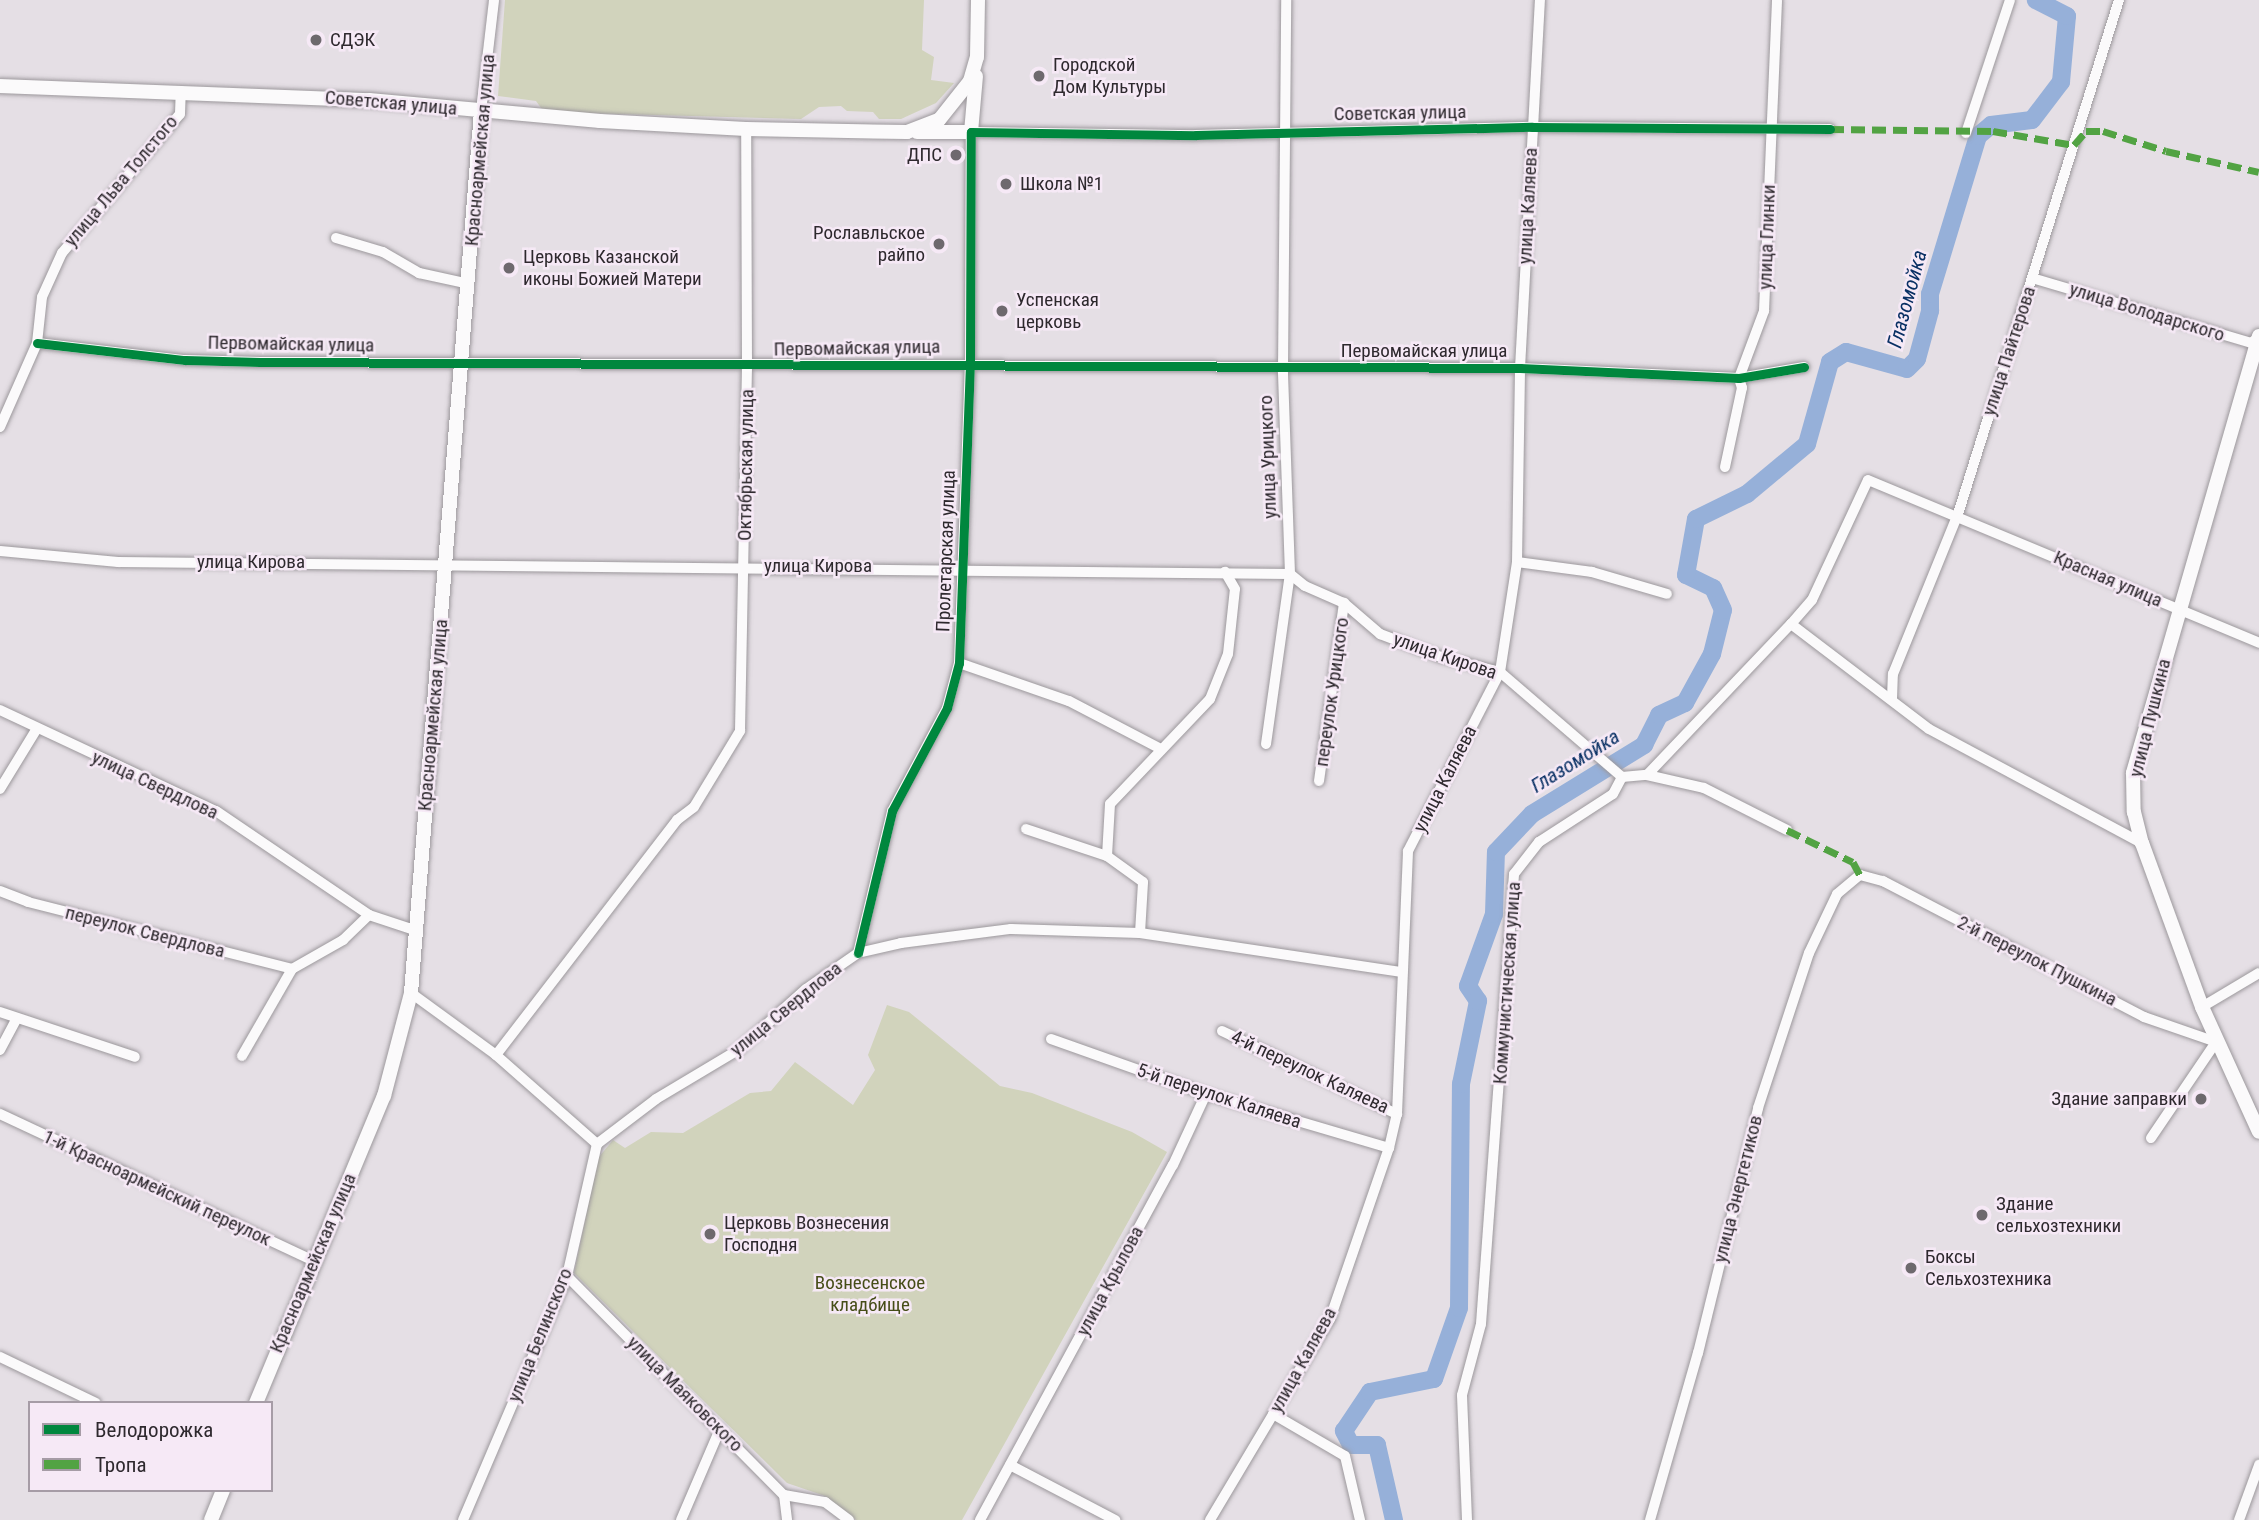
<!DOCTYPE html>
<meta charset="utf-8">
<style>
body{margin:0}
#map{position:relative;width:2259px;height:1520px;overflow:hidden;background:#e5dfe5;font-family:"Roboto Condensed",sans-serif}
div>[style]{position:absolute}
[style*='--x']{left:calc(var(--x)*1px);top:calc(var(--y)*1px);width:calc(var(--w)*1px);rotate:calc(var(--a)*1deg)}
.green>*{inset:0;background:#d1d3bc}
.river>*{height:18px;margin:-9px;padding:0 9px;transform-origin:9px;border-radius:9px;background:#96b0d9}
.roads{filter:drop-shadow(0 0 2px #9c989c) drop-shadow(0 0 2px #9c989c)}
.minor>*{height:10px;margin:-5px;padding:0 5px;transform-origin:5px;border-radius:5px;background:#fbfafb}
.secondary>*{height:14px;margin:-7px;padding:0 7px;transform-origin:7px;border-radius:7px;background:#fbfafb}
.quiet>*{height:7px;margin-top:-3.5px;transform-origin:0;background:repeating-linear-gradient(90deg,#52a343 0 14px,transparent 0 21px)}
.cycleway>*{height:9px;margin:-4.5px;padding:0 4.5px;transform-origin:4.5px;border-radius:4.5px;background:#00873e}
.dots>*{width:19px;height:19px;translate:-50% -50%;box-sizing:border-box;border:4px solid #f6e9f6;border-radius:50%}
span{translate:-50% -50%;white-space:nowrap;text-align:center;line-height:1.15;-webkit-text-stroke:5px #f6e9f6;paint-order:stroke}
.poi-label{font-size:19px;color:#2e292e}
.left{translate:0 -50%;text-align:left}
.right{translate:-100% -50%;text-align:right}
.street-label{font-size:19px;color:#2e292e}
.park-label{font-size:19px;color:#464d18}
.water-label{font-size:21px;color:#093064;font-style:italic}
.legend{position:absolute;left:28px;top:1401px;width:245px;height:91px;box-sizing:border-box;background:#f6e9f6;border:2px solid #a69ca6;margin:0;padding:9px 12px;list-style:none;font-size:21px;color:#2e292e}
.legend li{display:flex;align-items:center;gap:14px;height:35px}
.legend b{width:35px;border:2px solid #a69ca6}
</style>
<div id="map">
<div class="green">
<div style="clip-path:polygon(505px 0,924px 0,922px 50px,934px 57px,931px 80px,954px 83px,936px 103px,901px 119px,879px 119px,873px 112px,847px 111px,841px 106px,819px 107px,801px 119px,544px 112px,536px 101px,498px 96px)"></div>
<div style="clip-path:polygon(887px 1005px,909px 1012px,1000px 1086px,1032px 1093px,1132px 1132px,1167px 1152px,962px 1520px,856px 1520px,825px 1496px,787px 1483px,574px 1273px,598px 1158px,613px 1140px,625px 1148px,651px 1132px,683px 1133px,750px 1093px,771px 1091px,795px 1062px,853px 1105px,875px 1070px,868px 1055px)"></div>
</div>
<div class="river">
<div style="--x:1394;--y:1520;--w:77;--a:-102.8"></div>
<div style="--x:1377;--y:1445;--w:26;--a:180"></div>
<div style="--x:1351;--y:1445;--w:16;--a:-117"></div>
<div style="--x:1344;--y:1431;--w:47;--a:-56.3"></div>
<div style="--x:1370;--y:1392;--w:65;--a:-11.5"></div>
<div style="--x:1434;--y:1379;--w:75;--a:-70.6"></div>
<div style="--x:1459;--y:1308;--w:224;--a:-89.5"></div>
<div style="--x:1461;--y:1084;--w:85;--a:-78.4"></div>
<div style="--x:1478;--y:1001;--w:18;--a:-124"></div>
<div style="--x:1468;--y:986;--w:77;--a:-70.1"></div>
<div style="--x:1494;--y:914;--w:62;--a:-88.2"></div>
<div style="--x:1496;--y:852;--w:52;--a:-46.5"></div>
<div style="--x:1532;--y:814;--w:132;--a:-31.6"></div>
<div style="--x:1644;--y:745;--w:34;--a:-63"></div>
<div style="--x:1659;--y:715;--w:29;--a:-25"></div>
<div style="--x:1685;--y:703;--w:56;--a:-61.1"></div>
<div style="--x:1712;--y:654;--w:45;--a:-76"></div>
<div style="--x:1723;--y:610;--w:24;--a:-114"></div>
<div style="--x:1713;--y:588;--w:30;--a:-154"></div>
<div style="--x:1686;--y:575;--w:57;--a:-79.9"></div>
<div style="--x:1696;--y:519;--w:57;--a:-26.1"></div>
<div style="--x:1747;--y:494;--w:78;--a:-39.8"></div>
<div style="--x:1807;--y:444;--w:85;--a:-74.3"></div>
<div style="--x:1830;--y:362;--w:19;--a:-32"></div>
<div style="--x:1846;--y:352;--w:63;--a:15.6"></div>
<div style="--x:1907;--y:369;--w:14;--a:-45"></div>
<div style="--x:1917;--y:359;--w:50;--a:-74.8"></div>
<div style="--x:1930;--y:311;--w:17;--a:-90"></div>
<div style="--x:1930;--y:294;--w:165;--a:-73.1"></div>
<div style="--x:1978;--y:136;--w:17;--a:-40"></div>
<div style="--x:1991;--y:125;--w:41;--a:-7"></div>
<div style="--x:2032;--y:120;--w:48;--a:-52.7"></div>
<div style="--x:2061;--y:82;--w:66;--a:-84.8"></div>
<div style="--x:2067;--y:16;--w:35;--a:-153"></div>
</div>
<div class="roads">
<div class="minor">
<div style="--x:481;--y:111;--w:112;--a:-83.3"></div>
<div style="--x:1966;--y:133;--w:140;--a:-71.7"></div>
<div style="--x:336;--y:238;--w:49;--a:16.6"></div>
<div style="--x:383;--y:252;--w:42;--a:30.3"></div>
<div style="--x:419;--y:273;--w:51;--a:12.4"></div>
<div style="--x:2032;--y:278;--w:228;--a:16.5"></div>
<div style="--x:2251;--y:343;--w:10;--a:-37"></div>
<div style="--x:37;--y:343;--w:149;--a:6.6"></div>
<div style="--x:185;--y:360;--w:75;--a:1.5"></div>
<div style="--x:260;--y:362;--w:1260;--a:0.27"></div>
<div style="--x:1520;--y:368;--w:219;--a:2.6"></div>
<div style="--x:1739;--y:378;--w:66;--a:-9.6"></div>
<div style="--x:0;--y:427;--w:92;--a:-66.2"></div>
<div style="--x:37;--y:343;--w:46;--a:-83.8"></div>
<div style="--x:42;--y:297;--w:48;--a:-65.6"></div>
<div style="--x:62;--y:253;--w:182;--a:-49.7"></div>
<div style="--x:180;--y:114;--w:23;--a:-88"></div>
<div style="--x:1725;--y:467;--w:81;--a:-77.9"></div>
<div style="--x:1742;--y:388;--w:10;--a:-107"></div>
<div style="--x:1739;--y:378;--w:72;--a:-69.5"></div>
<div style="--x:1764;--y:311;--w:311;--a:-87.6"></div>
<div style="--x:0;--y:551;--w:119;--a:5.3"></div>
<div style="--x:118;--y:562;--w:1172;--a:0.59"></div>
<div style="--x:1290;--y:574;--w:19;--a:39"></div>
<div style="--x:1305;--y:586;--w:43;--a:23.6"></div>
<div style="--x:1344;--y:603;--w:48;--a:40.7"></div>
<div style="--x:1380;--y:634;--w:65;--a:20.7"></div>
<div style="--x:1441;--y:657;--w:61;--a:14.3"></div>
<div style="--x:1500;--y:672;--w:161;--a:40.7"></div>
<div style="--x:1517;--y:562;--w:76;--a:7.6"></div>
<div style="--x:1592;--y:572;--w:78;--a:16.3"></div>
<div style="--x:1791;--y:624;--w:173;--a:37.3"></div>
<div style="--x:1929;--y:729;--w:242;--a:28.2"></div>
<div style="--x:959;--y:663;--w:116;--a:19.1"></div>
<div style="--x:1069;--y:701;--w:104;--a:27.6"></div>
<div style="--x:1892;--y:699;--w:25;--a:-88"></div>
<div style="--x:1893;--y:674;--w:173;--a:-67.9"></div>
<div style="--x:1958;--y:514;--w:539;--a:-72.61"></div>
<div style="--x:0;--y:710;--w:238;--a:25.1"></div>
<div style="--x:216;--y:811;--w:185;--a:34.2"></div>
<div style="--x:369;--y:915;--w:47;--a:18.4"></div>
<div style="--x:1266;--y:744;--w:172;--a:-82"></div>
<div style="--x:1290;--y:574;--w:205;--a:-92"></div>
<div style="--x:1283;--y:369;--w:369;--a:-89.5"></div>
<div style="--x:1647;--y:775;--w:58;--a:12.8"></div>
<div style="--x:1704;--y:788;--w:93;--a:26.8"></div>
<div style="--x:1319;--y:781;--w:180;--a:-82"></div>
<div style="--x:0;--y:789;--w:69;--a:-58.6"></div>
<div style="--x:1026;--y:829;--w:85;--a:18.4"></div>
<div style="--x:0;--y:891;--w:30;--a:21"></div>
<div style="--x:28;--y:902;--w:272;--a:14.2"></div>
<div style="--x:292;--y:969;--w:59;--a:-29.6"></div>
<div style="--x:343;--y:940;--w:36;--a:-44"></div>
<div style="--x:1140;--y:933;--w:51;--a:-86.6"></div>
<div style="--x:1143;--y:882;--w:44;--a:-144.2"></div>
<div style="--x:1107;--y:856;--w:52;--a:-86.7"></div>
<div style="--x:1110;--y:804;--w:145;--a:-46.4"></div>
<div style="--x:1210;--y:699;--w:48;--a:-68.2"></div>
<div style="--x:1228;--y:654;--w:65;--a:-83.9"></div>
<div style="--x:1235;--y:589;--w:20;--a:-120"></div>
<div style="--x:858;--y:953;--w:146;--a:-76.5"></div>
<div style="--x:892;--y:811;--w:117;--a:-61.9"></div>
<div style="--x:947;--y:708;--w:47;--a:-75.1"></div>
<div style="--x:959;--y:663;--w:300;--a:-87.9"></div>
<div style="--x:970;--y:363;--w:231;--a:-89.8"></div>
<div style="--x:971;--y:132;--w:225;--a:0.8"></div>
<div style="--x:1196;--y:135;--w:336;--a:-1.4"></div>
<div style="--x:1532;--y:127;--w:298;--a:0.4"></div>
<div style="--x:411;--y:993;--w:105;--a:36.1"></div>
<div style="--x:496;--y:1055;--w:135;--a:41.4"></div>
<div style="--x:2202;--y:1007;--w:66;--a:-30.8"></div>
<div style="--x:0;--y:1012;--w:142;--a:18.4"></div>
<div style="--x:1222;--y:1031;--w:194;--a:25.4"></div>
<div style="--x:1051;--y:1039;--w:164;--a:19.5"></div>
<div style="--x:1206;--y:1094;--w:191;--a:16.4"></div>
<div style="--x:0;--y:1050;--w:36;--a:-62"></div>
<div style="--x:496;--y:1055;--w:297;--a:-52.4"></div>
<div style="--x:677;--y:820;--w:21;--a:-37"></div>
<div style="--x:694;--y:807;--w:89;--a:-58.8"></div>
<div style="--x:740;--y:731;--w:364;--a:-88.9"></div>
<div style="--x:747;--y:367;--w:238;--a:-90.2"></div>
<div style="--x:242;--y:1056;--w:100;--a:-60.1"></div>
<div style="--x:0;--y:1114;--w:347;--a:25.1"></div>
<div style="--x:597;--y:1144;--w:74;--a:-37.3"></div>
<div style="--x:656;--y:1099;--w:96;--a:-30.9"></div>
<div style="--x:738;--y:1050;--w:91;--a:-41.9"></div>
<div style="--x:806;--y:989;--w:63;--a:-34.7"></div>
<div style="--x:858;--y:953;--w:44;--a:-13.1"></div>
<div style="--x:901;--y:943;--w:111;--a:-7.3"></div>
<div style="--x:1011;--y:929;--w:129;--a:1.8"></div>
<div style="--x:1140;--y:933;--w:265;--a:8.5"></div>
<div style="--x:567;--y:1276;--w:308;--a:45.3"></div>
<div style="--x:784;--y:1495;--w:25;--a:83"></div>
<div style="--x:0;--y:1357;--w:106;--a:25.6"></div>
<div style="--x:1273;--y:1414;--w:83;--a:30.3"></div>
<div style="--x:1345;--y:1456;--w:66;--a:76.8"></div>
<div style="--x:1010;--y:1465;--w:119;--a:27.6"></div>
<div style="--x:784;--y:1495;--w:42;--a:9.7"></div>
<div style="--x:825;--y:1502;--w:30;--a:37"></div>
<div style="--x:463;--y:1520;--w:265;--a:-66.9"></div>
<div style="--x:567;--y:1276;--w:135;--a:-77.2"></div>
<div style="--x:681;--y:1520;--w:99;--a:-66.8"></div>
<div style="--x:980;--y:1520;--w:404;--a:-61.5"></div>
<div style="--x:1173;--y:1165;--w:78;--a:-65.1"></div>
<div style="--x:1210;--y:1520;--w:234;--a:-59.2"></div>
<div style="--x:1330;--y:1319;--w:181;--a:-71"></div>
<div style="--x:1389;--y:1148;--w:35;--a:-77"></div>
<div style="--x:1397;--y:1114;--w:263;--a:-87.6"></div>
<div style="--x:1408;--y:851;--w:201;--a:-62.8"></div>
<div style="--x:1500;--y:672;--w:111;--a:-81.2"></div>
<div style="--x:1517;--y:562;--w:194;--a:-89.1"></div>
<div style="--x:1520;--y:368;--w:369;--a:-86.9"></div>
<div style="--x:1467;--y:1520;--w:125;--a:-92.3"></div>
<div style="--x:1462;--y:1395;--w:73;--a:-75"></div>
<div style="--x:1481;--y:1324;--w:451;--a:-85.8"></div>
<div style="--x:1514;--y:874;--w:41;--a:-52"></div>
<div style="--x:1539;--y:842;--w:88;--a:-33"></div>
<div style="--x:1613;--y:794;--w:19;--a:-62"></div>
<div style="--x:1622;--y:777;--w:25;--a:-5"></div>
<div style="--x:1647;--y:775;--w:209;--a:-46.4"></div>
<div style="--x:1791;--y:624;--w:32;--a:-49"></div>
<div style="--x:1812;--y:600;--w:132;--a:-65"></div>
<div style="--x:1868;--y:480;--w:424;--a:22.6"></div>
<div style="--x:1650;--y:1520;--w:174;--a:-74"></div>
<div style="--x:1698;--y:1353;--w:252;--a:-76.2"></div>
<div style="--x:1758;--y:1108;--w:163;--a:-71.8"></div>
<div style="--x:1809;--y:953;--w:65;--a:-64.6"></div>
<div style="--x:1837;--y:894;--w:30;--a:-40"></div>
<div style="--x:1860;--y:875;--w:24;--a:15"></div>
<div style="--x:1883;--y:881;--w:294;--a:27.5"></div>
<div style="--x:2144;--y:1017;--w:76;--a:19.1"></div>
<div style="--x:2216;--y:1042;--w:116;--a:124.1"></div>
<div style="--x:2239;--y:1520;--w:59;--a:-70"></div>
</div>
<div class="secondary">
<div style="--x:0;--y:86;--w:369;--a:2.2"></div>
<div style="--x:369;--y:100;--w:232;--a:5.2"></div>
<div style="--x:600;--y:121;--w:146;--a:3.1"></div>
<div style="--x:746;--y:129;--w:161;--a:1.1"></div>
<div style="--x:907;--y:132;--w:34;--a:-21"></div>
<div style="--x:939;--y:120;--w:50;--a:-51.5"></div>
<div style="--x:970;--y:81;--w:25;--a:-74"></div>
<div style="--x:977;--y:57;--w:57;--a:-89"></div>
<div style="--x:917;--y:132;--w:54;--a:0"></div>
<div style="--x:971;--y:132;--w:56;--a:-84.9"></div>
<div style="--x:2259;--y:336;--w:455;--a:106.1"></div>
<div style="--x:2133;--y:773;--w:39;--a:89"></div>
<div style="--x:2134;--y:812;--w:32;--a:76"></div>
<div style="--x:2142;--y:843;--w:175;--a:69.9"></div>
<div style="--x:2202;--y:1007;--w:137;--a:65.5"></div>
<div style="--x:256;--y:1403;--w:333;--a:-67.4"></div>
<div style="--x:384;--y:1096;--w:106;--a:-75.3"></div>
<div style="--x:411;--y:993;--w:885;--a:-85.46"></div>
<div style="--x:211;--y:1520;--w:32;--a:-68"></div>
</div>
</div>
<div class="quiet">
<div style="--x:1830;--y:129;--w:163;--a:0.7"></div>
<div style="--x:1993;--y:131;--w:82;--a:9.8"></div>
<div style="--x:2074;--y:145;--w:18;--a:-49"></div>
<div style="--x:2086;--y:131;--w:17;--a:0"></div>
<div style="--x:2103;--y:131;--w:66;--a:17.6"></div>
<div style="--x:2166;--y:151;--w:95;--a:12.7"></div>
<div style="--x:1787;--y:830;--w:73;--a:25.9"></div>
<div style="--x:1853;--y:862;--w:15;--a:62"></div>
</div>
<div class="cycleway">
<div style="--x:37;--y:343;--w:149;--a:6.6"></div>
<div style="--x:185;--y:360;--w:75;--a:1.5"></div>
<div style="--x:260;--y:362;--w:1260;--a:0.27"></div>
<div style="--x:1520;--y:368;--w:219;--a:2.6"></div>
<div style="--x:1739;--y:378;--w:66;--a:-9.6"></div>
<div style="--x:858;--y:953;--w:146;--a:-76.5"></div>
<div style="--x:892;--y:811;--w:117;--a:-61.9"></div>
<div style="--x:947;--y:708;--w:47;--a:-75.1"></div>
<div style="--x:959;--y:663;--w:300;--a:-87.9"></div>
<div style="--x:970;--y:363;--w:231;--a:-89.8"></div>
<div style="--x:971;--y:132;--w:225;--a:0.8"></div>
<div style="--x:1196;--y:135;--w:336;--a:-1.4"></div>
<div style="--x:1532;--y:127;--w:298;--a:0.4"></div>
</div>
<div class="dots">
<div style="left:316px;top:40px;background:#6e696e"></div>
<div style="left:1039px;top:76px;background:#6e696e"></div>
<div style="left:956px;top:155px;background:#6e696e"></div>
<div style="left:1006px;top:184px;background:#6e696e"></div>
<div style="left:939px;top:244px;background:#6e696e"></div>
<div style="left:509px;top:268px;background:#6e696e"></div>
<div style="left:1002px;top:311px;background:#6e696e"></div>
<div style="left:2201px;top:1099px;background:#6e696e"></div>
<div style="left:1982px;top:1215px;background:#6e696e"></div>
<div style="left:710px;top:1234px;background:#6e696e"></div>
<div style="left:1911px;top:1268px;background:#6e696e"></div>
</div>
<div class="poi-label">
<span class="left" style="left:330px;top:40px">СДЭК</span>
<span class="left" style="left:1053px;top:76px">Городской<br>Дом Культуры</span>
<span class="right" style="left:942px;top:155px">ДПС</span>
<span class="left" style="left:1020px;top:184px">Школа №1</span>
<span class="right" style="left:925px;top:244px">Рославльское<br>райпо</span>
<span class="left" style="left:523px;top:268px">Церковь Казанской<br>иконы Божией Матери</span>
<span class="left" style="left:1016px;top:311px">Успенская<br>церковь</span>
<span class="right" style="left:2187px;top:1099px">Здание заправки</span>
<span class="left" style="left:1996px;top:1215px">Здание<br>сельхозтехники</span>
<span class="left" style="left:724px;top:1234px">Церковь Вознесения<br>Господня</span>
<span class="left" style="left:1925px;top:1268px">Боксы<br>Сельхозтехника</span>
</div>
<div class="street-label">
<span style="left:391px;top:103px;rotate:5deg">Советская улица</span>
<span style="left:1400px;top:113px;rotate:-1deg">Советская улица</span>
<span style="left:480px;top:150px;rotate:-85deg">Красноармейская улица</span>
<span style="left:121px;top:181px;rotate:-50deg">улица Льва Толстого</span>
<span style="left:1528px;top:206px;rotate:-87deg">улица Каляева</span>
<span style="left:1767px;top:237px;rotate:-88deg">улица Глинки</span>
<span style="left:2147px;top:312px;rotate:17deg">улица Володарского</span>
<span style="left:291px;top:344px;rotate:1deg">Первомайская улица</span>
<span style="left:857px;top:348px;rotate:-1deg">Первомайская улица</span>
<span style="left:1424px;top:351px">Первомайская улица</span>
<span style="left:2009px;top:351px;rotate:-72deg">улица Пайтерова</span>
<span style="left:1268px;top:457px;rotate:-92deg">улица Урицкого</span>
<span style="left:746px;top:465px;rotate:-89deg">Октябрьская улица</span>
<span style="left:946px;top:551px;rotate:-88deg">Пролетарская улица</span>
<span style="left:251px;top:562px">улица Кирова</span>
<span style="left:818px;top:566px">улица Кирова</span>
<span style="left:2108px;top:579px;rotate:23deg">Красная улица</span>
<span style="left:1445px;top:656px;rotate:19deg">улица Кирова</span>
<span style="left:1332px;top:692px;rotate:-82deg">переулок Урицкого</span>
<span style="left:433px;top:715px;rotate:-85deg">Красноармейская улица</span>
<span style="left:2150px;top:718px;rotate:-76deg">улица Пушкина</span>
<span style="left:1445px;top:779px;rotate:-63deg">улица Каляева</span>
<span style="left:155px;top:785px;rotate:25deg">улица Свердлова</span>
<span style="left:145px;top:932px;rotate:14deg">переулок Свердлова</span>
<span style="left:2037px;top:961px;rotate:27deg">2-й переулок Пушкина</span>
<span style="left:1507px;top:983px;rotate:-86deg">Коммунистическая улица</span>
<span style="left:786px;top:1009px;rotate:-39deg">улица Свердлова</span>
<span style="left:1310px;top:1072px;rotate:25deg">4-й переулок Каляева</span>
<span style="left:1219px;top:1096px;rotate:18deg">5-й переулок Каляева</span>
<span style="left:157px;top:1188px;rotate:25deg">1-й Красноармейский переулок</span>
<span style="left:1738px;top:1189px;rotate:-76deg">улица Энергетиков</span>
<span style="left:313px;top:1263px;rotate:-67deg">Красноармейская улица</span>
<span style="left:1110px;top:1281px;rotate:-62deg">улица Крылова</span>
<span style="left:540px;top:1335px;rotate:-68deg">улица Белинского</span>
<span style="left:1303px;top:1360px;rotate:-61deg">улица Каляева</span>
<span style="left:685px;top:1394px;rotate:45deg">улица Маяковского</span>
</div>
<div class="park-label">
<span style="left:870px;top:1294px">Вознесенское<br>кладбище</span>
</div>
<div class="water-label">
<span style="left:1907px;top:299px;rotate:-75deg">Глазомойка</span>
<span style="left:1575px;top:761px;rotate:-32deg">Глазомойка</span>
</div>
<ul class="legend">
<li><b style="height:9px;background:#00873e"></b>Велодорожка</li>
<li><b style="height:9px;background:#52a343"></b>Тропа</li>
</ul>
</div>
